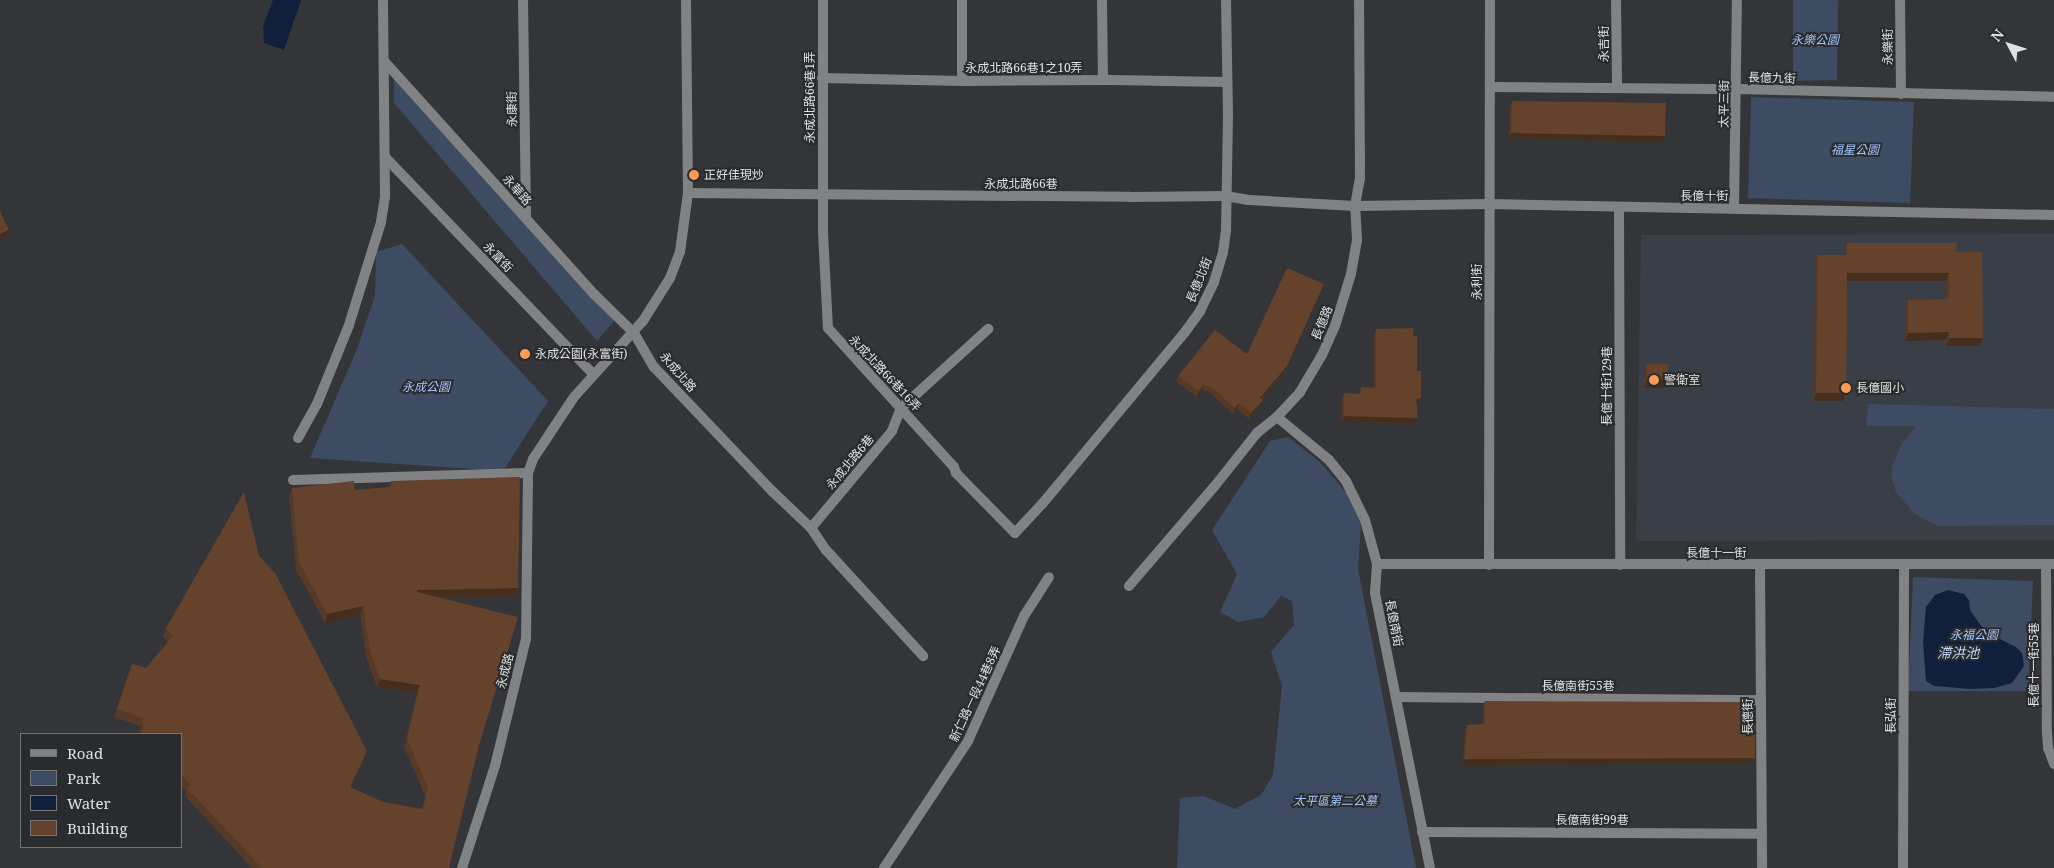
<!DOCTYPE html>
<meta charset="utf-8">
<style>
body{margin:0}
#map{position:relative;width:2054px;height:868px;overflow:hidden;background:#333538;font-family:"Noto Serif","Noto Sans TC",serif}
div>[style]{position:absolute}
[style*='--x']{left:calc(var(--x)*1px);top:calc(var(--y)*1px);width:calc(var(--w)*1px);rotate:calc(var(--a)*1deg)}
.built>*{inset:0;background:#3a3f47}
.green>*{inset:0;background:#3e4c63}
.water>*{inset:0;background:#10203c}
.street>*{height:10px;margin:-5px;padding:0 5px;transform-origin:5px;border-radius:5px;background:#818284}
.wall>*{inset:0;background:#563926}
.shaded-wall>*{inset:0;background:#462e1f}
.building>*{inset:0;background:#64422c}
.dots>*{width:14px;height:14px;translate:-50% -50%;box-sizing:border-box;border:2px solid #292b2d;border-radius:50%}
span{translate:-50% -50%;white-space:nowrap;text-align:center;line-height:1.15;-webkit-text-stroke:4px #292b2d;paint-order:stroke}
.park-label{font-size:12px;color:#a4c6ff;font-style:italic}
.street-label{font-size:12px;color:#e0e1e3}
.poi-label{font-size:12px;color:#e0e1e3}
.left{translate:0 -50%;text-align:left}
.water-label{font-size:14px;color:#bfd4f7;font-style:italic}
.legend{position:absolute;left:20px;top:733px;width:162px;height:115px;box-sizing:border-box;background:#292b2d;border:1px solid #727476;margin:0;padding:6px 9px;list-style:none;font-size:15px;color:#e0e1e3}
.legend li{display:flex;align-items:center;gap:10px;height:25px}
.legend b{width:25px;border:1px solid #727476}
.north{position:absolute;left:1984px;top:20px;width:50px;height:50px;-webkit-text-stroke:4px #292b2d;paint-order:stroke;rotate:310deg;font-size:14px;font-weight:700;line-height:20px;text-align:center;color:#e0e1e3}
.north::after{content:'';display:block;margin:auto;width:18px;height:22px;background:#e0e1e3;clip-path:polygon(50% 0,100% 100%,50% 72%,0 100%)}
</style>
<div id="map">
<div class="built">
<div style="clip-path:polygon(2054px 234px,2054px 540px,1636px 541px,1641px 235px)"></div>
</div>
<div class="green">
<div style="clip-path:polygon(1793px 0,1838px 0,1837px 80px,1793px 81px)"></div>
<div style="clip-path:polygon(394px 78px,615px 320px,597px 341px,394px 103px)"></div>
<div style="clip-path:polygon(1751px 97px,1914px 102px,1910px 203px,1748px 198px)"></div>
<div style="clip-path:polygon(402px 244px,548px 401px,503px 471px,310px 458px,357px 349px,375px 296px,376px 252px)"></div>
<div style="clip-path:polygon(1868px 404px,2054px 409px,2054px 525px,1938px 526px,1915px 514px,1896px 492px,1892px 479px,1892px 467px,1902px 443px,1917px 426px,1866px 426px)"></div>
<div style="clip-path:polygon(1288px 437px,1320px 462px,1350px 497px,1361px 524px,1358px 569px,1416px 868px,1177px 868px,1180px 798px,1204px 796px,1235px 809px,1261px 795px,1273px 775px,1282px 686px,1271px 652px,1294px 625px,1292px 601px,1281px 596px,1264px 617px,1238px 622px,1220px 612px,1237px 574px,1212px 530px,1270px 441px)"></div>
<div style="clip-path:polygon(1913px 577px,2033px 581px,2028px 691px,1908px 691px)"></div>
</div>
<div class="water">
<div style="clip-path:polygon(273px 0,301px 0,284px 50px,264px 43px,263px 27px)"></div>
<div style="clip-path:polygon(1948px 590px,1964px 594px,1969px 600px,1970px 610px,1981px 626px,2000px 639px,2016px 647px,2022px 653px,2024px 666px,2012px 683px,1994px 688px,1971px 689px,1934px 686px,1926px 681px,1923px 642px,1926px 607px,1935px 595px)"></div>
</div>
<div class="street">
<div style="--x:523;--y:0;--w:218;--a:89.2"></div>
<div style="--x:823;--y:0;--w:233;--a:90"></div>
<div style="--x:823;--y:233;--w:95;--a:87"></div>
<div style="--x:828;--y:328;--w:188;--a:47.8"></div>
<div style="--x:954;--y:467;--w:6;--a:72"></div>
<div style="--x:956;--y:473;--w:84;--a:45.5"></div>
<div style="--x:1015;--y:533;--w:41;--a:-47"></div>
<div style="--x:1043;--y:503;--w:222;--a:-50.3"></div>
<div style="--x:1185;--y:332;--w:26;--a:-54"></div>
<div style="--x:1200;--y:311;--w:32;--a:-64"></div>
<div style="--x:1214;--y:282;--w:31;--a:-73"></div>
<div style="--x:1223;--y:252;--w:22;--a:-82"></div>
<div style="--x:1226;--y:230;--w:116;--a:-89"></div>
<div style="--x:1228;--y:114;--w:114;--a:-91"></div>
<div style="--x:962;--y:0;--w:81;--a:90"></div>
<div style="--x:1102;--y:0;--w:80;--a:89.3"></div>
<div style="--x:1616;--y:0;--w:87;--a:89.3"></div>
<div style="--x:1900;--y:0;--w:94;--a:89.4"></div>
<div style="--x:385;--y:62;--w:314;--a:48"></div>
<div style="--x:595;--y:295;--w:54;--a:44.3"></div>
<div style="--x:634;--y:333;--w:39;--a:60"></div>
<div style="--x:654;--y:367;--w:171;--a:46.4"></div>
<div style="--x:772;--y:491;--w:54;--a:43.5"></div>
<div style="--x:811;--y:528;--w:27;--a:56"></div>
<div style="--x:826;--y:550;--w:144;--a:47.5"></div>
<div style="--x:822;--y:78;--w:140;--a:1.2"></div>
<div style="--x:962;--y:81;--w:149;--a:-0.4"></div>
<div style="--x:1111;--y:80;--w:115;--a:1"></div>
<div style="--x:1490;--y:87;--w:247;--a:0.5"></div>
<div style="--x:1737;--y:89;--w:317;--a:1.4"></div>
<div style="--x:385;--y:157;--w:301;--a:46.2"></div>
<div style="--x:688;--y:193;--w:442;--a:0.5"></div>
<div style="--x:1130;--y:197;--w:96;--a:-0.6"></div>
<div style="--x:1226;--y:196;--w:23;--a:10"></div>
<div style="--x:1249;--y:200;--w:106;--a:3.2"></div>
<div style="--x:1355;--y:206;--w:134;--a:-0.9"></div>
<div style="--x:1489;--y:204;--w:565;--a:1.12"></div>
<div style="--x:1619;--y:208;--w:357;--a:89.8"></div>
<div style="--x:1734;--y:208;--w:208;--a:-89.2"></div>
<div style="--x:1277;--y:417;--w:67;--a:39.6"></div>
<div style="--x:1329;--y:460;--w:27;--a:51"></div>
<div style="--x:1346;--y:481;--w:43;--a:64"></div>
<div style="--x:1365;--y:520;--w:46;--a:74.7"></div>
<div style="--x:1377;--y:564;--w:29;--a:94"></div>
<div style="--x:1375;--y:593;--w:280;--a:78.7"></div>
<div style="--x:298;--y:438;--w:39;--a:-61"></div>
<div style="--x:317;--y:404;--w:85;--a:-67.9"></div>
<div style="--x:349;--y:325;--w:108;--a:-72.7"></div>
<div style="--x:381;--y:222;--w:26;--a:-81"></div>
<div style="--x:385;--y:196;--w:196;--a:-90.6"></div>
<div style="--x:293;--y:480;--w:235;--a:-1.7"></div>
<div style="--x:811;--y:528;--w:126;--a:-50.1"></div>
<div style="--x:892;--y:431;--w:25;--a:-69"></div>
<div style="--x:901;--y:408;--w:118;--a:-42.2"></div>
<div style="--x:1377;--y:564;--w:677;--a:0"></div>
<div style="--x:2046;--y:564;--w:169;--a:89.7"></div>
<div style="--x:2047;--y:733;--w:15;--a:86"></div>
<div style="--x:2048;--y:748;--w:17;--a:69"></div>
<div style="--x:1489;--y:565;--w:565;--a:-89.9"></div>
<div style="--x:1760;--y:565;--w:303;--a:89.6"></div>
<div style="--x:1129;--y:586;--w:130;--a:-49.4"></div>
<div style="--x:1214;--y:487;--w:69;--a:-51.5"></div>
<div style="--x:1257;--y:433;--w:26;--a:-39"></div>
<div style="--x:1277;--y:417;--w:34;--a:-47"></div>
<div style="--x:1300;--y:392;--w:43;--a:-59.3"></div>
<div style="--x:1322;--y:355;--w:32;--a:-66"></div>
<div style="--x:1335;--y:326;--w:54;--a:-72.9"></div>
<div style="--x:1351;--y:274;--w:35;--a:-80"></div>
<div style="--x:1357;--y:240;--w:34;--a:-93"></div>
<div style="--x:1355;--y:206;--w:27;--a:-80"></div>
<div style="--x:1360;--y:179;--w:179;--a:-90.3"></div>
<div style="--x:1396;--y:697;--w:365;--a:0.5"></div>
<div style="--x:1422;--y:832;--w:340;--a:0.3"></div>
<div style="--x:462;--y:868;--w:107;--a:-72.1"></div>
<div style="--x:495;--y:766;--w:131;--a:-76.3"></div>
<div style="--x:526;--y:639;--w:166;--a:-89.3"></div>
<div style="--x:528;--y:473;--w:15;--a:-70"></div>
<div style="--x:533;--y:459;--w:74;--a:-56.5"></div>
<div style="--x:574;--y:397;--w:103;--a:-47.8"></div>
<div style="--x:643;--y:321;--w:51;--a:-57.9"></div>
<div style="--x:670;--y:278;--w:28;--a:-69"></div>
<div style="--x:680;--y:252;--w:60;--a:-82.3"></div>
<div style="--x:688;--y:193;--w:193;--a:-90.6"></div>
<div style="--x:884;--y:868;--w:152;--a:-56.5"></div>
<div style="--x:968;--y:741;--w:137;--a:-65.9"></div>
<div style="--x:1024;--y:616;--w:46;--a:-57.3"></div>
<div style="--x:1903;--y:868;--w:303;--a:-89.8"></div>
</div>
<div class="wall">
<div style="clip-path:polygon(1512px 101px,1663px 142px,1509px 138px,1510px 107px)"></div>
<div style="clip-path:polygon(1847px 243px,1956px 252px,1980px 346px,1946px 346px,1946px 340px,1905px 341px,1905px 308px,1908px 300px,1946px 299px,1946px 281px,1847px 281px,1846px 393px,1843px 401px,1814px 401px,1815px 263px,1818px 255px,1845px 255px,1845px 251px)"></div>
<div style="clip-path:polygon(1324px 284px,1285px 371px,1262px 399px,1263px 400px,1261px 405px,1249px 419px,1237px 409px,1233px 414px,1207px 390px,1206px 392px,1202px 389px,1197px 397px,1176px 382px,1178px 376px,1247px 354px)"></div>
<div style="clip-path:polygon(1376px 329px,1413px 336px,1417px 371px,1421px 398px,1419px 403px,1417px 404px,1418px 418px,1416px 423px,1342px 422px,1342px 398px,1344px 393px,1359px 394px,1361px 387px,1374px 388px,1374px 335px)"></div>
<div style="clip-path:polygon(1647px 364px,1667px 380px,1664px 388px,1644px 388px,1644px 372px)"></div>
<div style="clip-path:polygon(391px 481px,518px 588px,515px 596px,439px 598px,478px 749px,449px 868px,252px 868px,185px 796px,186px 791px,181px 786px,181px 734px,140px 734px,140px 726px,114px 717px,132px 664px,146px 668px,168px 642px,163px 636px,166px 628px,259px 556px,364px 759px,351px 788px,383px 802px,422px 809px,425px 796px,404px 747px,417px 693px,377px 687px,367px 660px,360px 614px,325px 623px,296px 570px,289px 496px,292px 488px,355px 490px,389px 487px)"></div>
<div style="clip-path:polygon(1485px 701px,1753px 763px,1463px 765px,1465px 730px,1467px 725px,1483px 724px,1483px 707px)"></div>
</div>
<div class="shaded-wall">
<div style="clip-path:polygon(1511px 133px,1665px 136px,1663px 142px,1509px 138px)"></div>
<div style="clip-path:polygon(9px 230px,7px 235px,0 239px,0 234px)"></div>
<div style="clip-path:polygon(1847px 273px,1949px 273px,1946px 281px,1844px 281px)"></div>
<div style="clip-path:polygon(1324px 284px,1285px 371px,1258px 403px,1260px 398px)"></div>
<div style="clip-path:polygon(1949px 332px,1946px 340px,1905px 341px,1908px 333px)"></div>
<div style="clip-path:polygon(1949px 338px,1983px 338px,1980px 346px,1946px 346px)"></div>
<div style="clip-path:polygon(1647px 380px,1667px 380px,1664px 388px,1644px 388px)"></div>
<div style="clip-path:polygon(1204px 384px,1202px 389px,1197px 397px,1199px 391px)"></div>
<div style="clip-path:polygon(1816px 393px,1846px 393px,1843px 401px,1814px 401px)"></div>
<div style="clip-path:polygon(1421px 398px,1419px 403px,1414px 404px,1416px 399px)"></div>
<div style="clip-path:polygon(1263px 400px,1261px 405px,1249px 419px,1251px 413px)"></div>
<div style="clip-path:polygon(1239px 403px,1237px 409px,1233px 414px,1235px 408px)"></div>
<div style="clip-path:polygon(1344px 416px,1418px 418px,1416px 423px,1342px 422px)"></div>
<div style="clip-path:polygon(518px 588px,515px 596px,414px 598px,417px 590px)"></div>
<div style="clip-path:polygon(363px 606px,360px 614px,325px 623px,327px 614px)"></div>
<div style="clip-path:polygon(380px 679px,420px 685px,417px 693px,377px 687px)"></div>
<div style="clip-path:polygon(367px 751px,364px 759px,347px 795px,350px 787px)"></div>
<div style="clip-path:polygon(1755px 758px,1753px 763px,1463px 765px,1465px 759px)"></div>
</div>
<div class="building">
<div style="clip-path:polygon(1512px 101px,1666px 103px,1665px 136px,1511px 133px)"></div>
<div style="clip-path:polygon(0 211px,9px 230px,0 234px)"></div>
<div style="clip-path:polygon(1847px 243px,1957px 243px,1956px 252px,1982px 252px,1983px 338px,1949px 338px,1949px 332px,1908px 333px,1908px 300px,1949px 299px,1949px 273px,1847px 273px,1846px 393px,1816px 393px,1818px 255px,1847px 255px)"></div>
<div style="clip-path:polygon(1287px 268px,1324px 284px,1287px 366px,1260px 398px,1263px 400px,1251px 413px,1239px 403px,1235px 408px,1209px 385px,1208px 387px,1204px 384px,1199px 391px,1178px 376px,1215px 330px,1247px 354px)"></div>
<div style="clip-path:polygon(1414px 328px,1413px 336px,1417px 336px,1417px 371px,1421px 371px,1421px 398px,1416px 399px,1418px 418px,1344px 416px,1344px 393px,1361px 394px,1361px 387px,1376px 388px,1376px 329px)"></div>
<div style="clip-path:polygon(1647px 364px,1668px 364px,1667px 380px,1647px 380px)"></div>
<div style="clip-path:polygon(520px 477px,518px 588px,417px 590px,417px 592px,518px 617px,478px 749px,449px 868px,262px 868px,187px 788px,191px 785px,181px 775px,181px 734px,143px 734px,143px 718px,117px 709px,132px 664px,146px 668px,173px 636px,166px 628px,244px 492px,259px 556px,275px 573px,367px 751px,350px 787px,383px 802px,423px 809px,428px 788px,407px 739px,420px 685px,380px 679px,370px 652px,363px 606px,327px 614px,299px 562px,292px 488px,354px 481px,355px 490px,392px 487px,391px 481px)"></div>
<div style="clip-path:polygon(1485px 701px,1745px 702px,1755px 710px,1755px 758px,1465px 759px,1467px 725px,1485px 724px)"></div>
</div>
<div class="dots">
<div style="left:694px;top:175px;background:#fe9c57"></div>
<div style="left:525px;top:354px;background:#fe9c57"></div>
<div style="left:1654px;top:380px;background:#fe9c57"></div>
<div style="left:1846px;top:388px;background:#fe9c57"></div>
</div>
<div class="park-label">
<span style="left:1815px;top:40px">永樂公園</span>
<span style="left:1855px;top:150px">福星公園</span>
<span style="left:426px;top:387px">永成公園</span>
<span style="left:1974px;top:635px">永福公園</span>
<span style="left:1335px;top:801px">太平區第二公墓</span>
</div>
<div class="street-label">
<span style="left:1604px;top:44px;rotate:-90deg">永吉街</span>
<span style="left:1888px;top:47px;rotate:-90deg">永樂街</span>
<span style="left:1024px;top:68px">永成北路66巷1之10弄</span>
<span style="left:1772px;top:78px;rotate:2deg">長億九街</span>
<span style="left:810px;top:97px;rotate:-90deg">永成北路66巷1弄</span>
<span style="left:1724px;top:104px;rotate:-89deg">太平三街</span>
<span style="left:512px;top:109px;rotate:-91deg">永康街</span>
<span style="left:1021px;top:184px">永成北路66巷</span>
<span style="left:517px;top:190px;rotate:48deg">永華路</span>
<span style="left:1704px;top:196px">長億十街</span>
<span style="left:498px;top:257px;rotate:46deg">永富街</span>
<span style="left:1199px;top:280px;rotate:-68deg">長億北街</span>
<span style="left:1477px;top:282px;rotate:-90deg">永利街</span>
<span style="left:1322px;top:323px;rotate:-68deg">長億路</span>
<span style="left:678px;top:372px;rotate:49deg">永成北路</span>
<span style="left:885px;top:373px;rotate:47deg">永成北路66巷16弄</span>
<span style="left:1607px;top:386px;rotate:-90deg">長億十街129巷</span>
<span style="left:850px;top:462px;rotate:-50deg">永成北路6巷</span>
<span style="left:1716px;top:553px">長億十一街</span>
<span style="left:1394px;top:623px;rotate:79deg">長億南街</span>
<span style="left:2034px;top:665px;rotate:-90deg">長億十一街55巷</span>
<span style="left:505px;top:671px;rotate:-76deg">永成路</span>
<span style="left:1578px;top:686px">長億南街55巷</span>
<span style="left:975px;top:694px;rotate:-65deg">新仁路一段44巷8弄</span>
<span style="left:1891px;top:716px;rotate:-90deg">長弘街</span>
<span style="left:1748px;top:717px;rotate:-90deg">長德街</span>
<span style="left:1592px;top:820px">長億南街99巷</span>
</div>
<div class="poi-label">
<span class="left" style="left:704px;top:175px">正好佳現炒</span>
<span class="left" style="left:535px;top:354px">永成公園(永富街)</span>
<span class="left" style="left:1664px;top:380px">警衛室</span>
<span class="left" style="left:1856px;top:388px">長億國小</span>
</div>
<div class="water-label">
<span style="left:1958px;top:653px">滯洪池</span>
</div>
<ul class="legend">
<li><b style="height:6px;background:#818284"></b>Road</li>
<li><b style="height:14px;background:#3e4c63"></b>Park</li>
<li><b style="height:14px;background:#10203c"></b>Water</li>
<li><b style="height:14px;background:#64422c"></b>Building</li>
</ul>
<div class="north">N</div>
</div>
